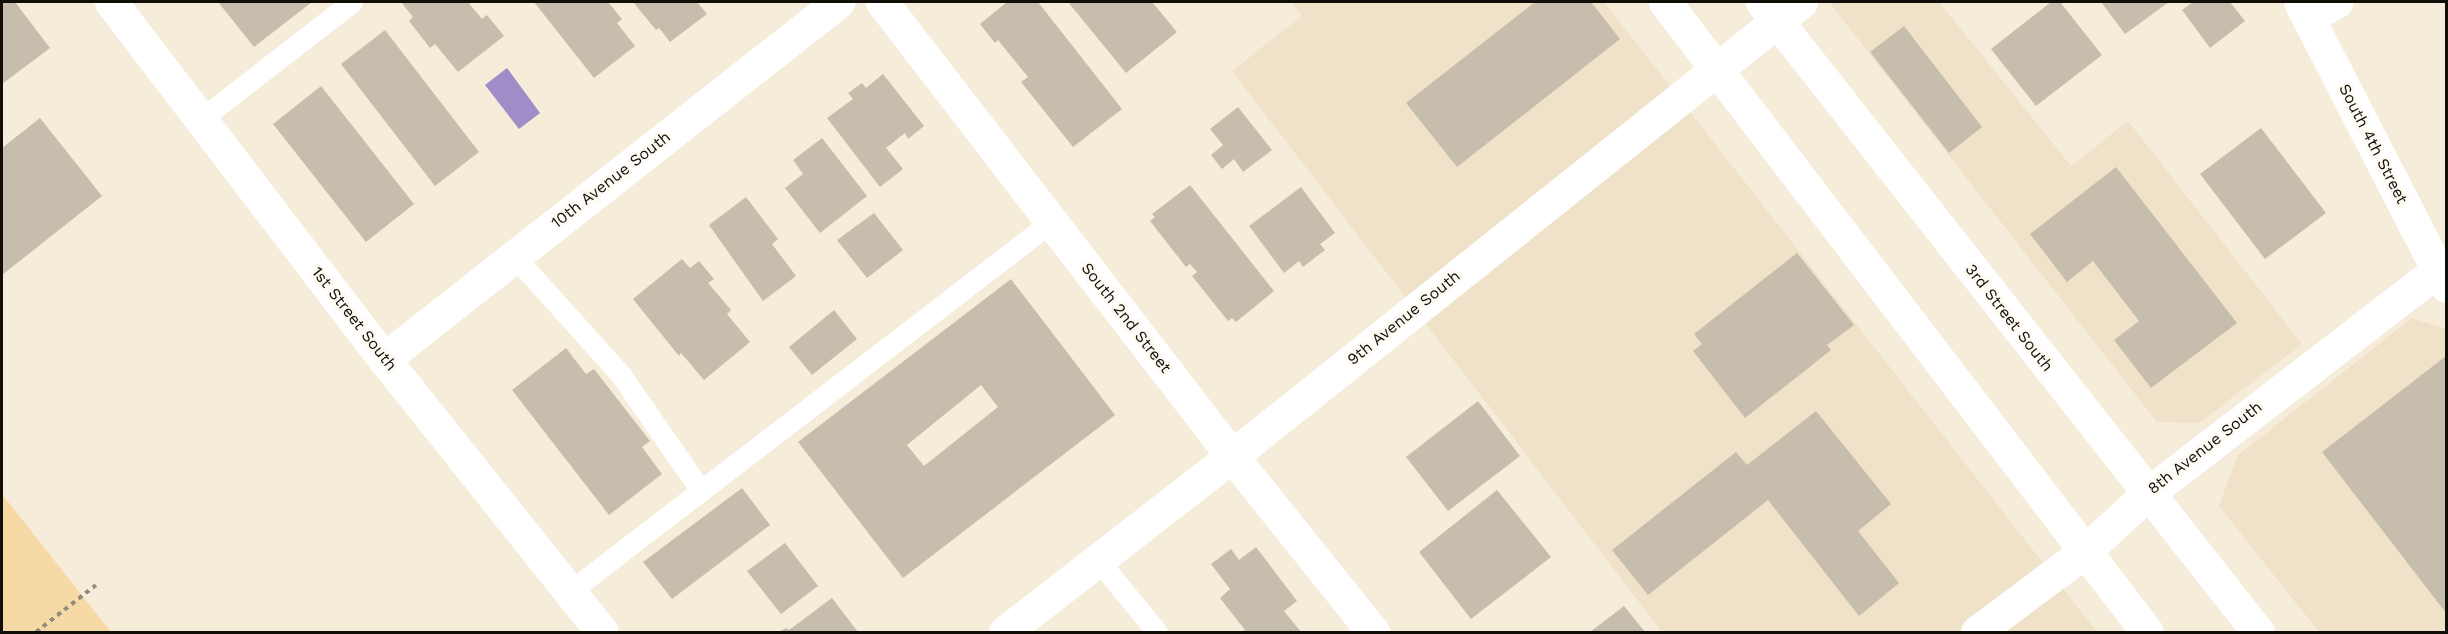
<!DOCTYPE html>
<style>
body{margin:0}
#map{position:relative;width:2448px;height:634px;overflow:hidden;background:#f6ecda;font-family:"Work Sans",sans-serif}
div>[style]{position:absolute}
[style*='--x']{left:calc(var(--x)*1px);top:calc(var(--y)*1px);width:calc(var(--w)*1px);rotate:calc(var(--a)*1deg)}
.built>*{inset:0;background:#f0e2c9}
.green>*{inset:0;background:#f6daa6}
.water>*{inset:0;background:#a08dc8}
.building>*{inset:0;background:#c7bdac}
.path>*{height:4px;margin-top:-2px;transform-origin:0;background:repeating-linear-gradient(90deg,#928b7f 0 4.5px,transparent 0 9px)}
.service>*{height:21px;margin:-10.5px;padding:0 10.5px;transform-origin:10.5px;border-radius:10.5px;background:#fff}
.minor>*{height:33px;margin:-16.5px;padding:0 16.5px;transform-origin:16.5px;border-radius:16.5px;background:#fff}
.tertiary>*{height:33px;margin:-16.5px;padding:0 16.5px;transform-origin:16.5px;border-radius:16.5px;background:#fff}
.primary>*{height:33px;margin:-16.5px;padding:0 16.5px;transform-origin:16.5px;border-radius:16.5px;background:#fff}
span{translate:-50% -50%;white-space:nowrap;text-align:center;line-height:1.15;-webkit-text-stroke:6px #fefaf3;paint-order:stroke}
.street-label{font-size:16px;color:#110e08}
.frame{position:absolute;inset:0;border:3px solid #110e08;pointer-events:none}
</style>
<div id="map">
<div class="built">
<div style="clip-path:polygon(1291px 2px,1604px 2px,2097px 632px,1662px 632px,1232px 71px,1302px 16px)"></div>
<div style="clip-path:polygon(1829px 2px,1939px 2px,2071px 166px,2128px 121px,2302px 344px,2199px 423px,2157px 422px)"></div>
<div style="clip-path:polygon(2412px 318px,2446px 329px,2446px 632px,2319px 632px,2219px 506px,2237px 456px)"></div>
</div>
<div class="green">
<div style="clip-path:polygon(2px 494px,43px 546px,111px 632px,2px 632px)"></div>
</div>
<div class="water">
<div style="clip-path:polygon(507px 68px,540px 113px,519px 129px,485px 85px)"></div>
</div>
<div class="building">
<div style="clip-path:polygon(2px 2px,15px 2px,50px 48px,2px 84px)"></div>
<div style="clip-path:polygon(218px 2px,312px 2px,254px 47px)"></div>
<div style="clip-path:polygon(401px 2px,468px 2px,482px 19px,487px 15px,504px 36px,458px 72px,435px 44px,430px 48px,409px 21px,413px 17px)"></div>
<div style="clip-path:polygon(534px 2px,608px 2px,622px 19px,617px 23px,635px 46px,594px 78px)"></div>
<div style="clip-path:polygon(633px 2px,697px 2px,707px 14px,670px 42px,659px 28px,656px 30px)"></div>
<div style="clip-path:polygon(1007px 2px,1038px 2px,1122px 109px,1073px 147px,1021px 82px,1028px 77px,998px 40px,995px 43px,980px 24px)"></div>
<div style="clip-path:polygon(1068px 2px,1152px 2px,1177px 32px,1126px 73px)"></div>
<div style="clip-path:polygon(1535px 2px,1591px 2px,1620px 39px,1457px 167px,1406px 103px)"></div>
<div style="clip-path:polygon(2051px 2px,2060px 2px,2102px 55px,2036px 106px,1991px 49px)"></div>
<div style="clip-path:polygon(2101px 2px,2169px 2px,2125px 34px)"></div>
<div style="clip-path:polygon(2193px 2px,2230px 2px,2245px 21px,2210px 48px,2182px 10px)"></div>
<div style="clip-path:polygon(1904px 26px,1982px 127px,1949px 153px,1870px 52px)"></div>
<div style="clip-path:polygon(385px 30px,479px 152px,435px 186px,341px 64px)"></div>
<div style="clip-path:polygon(883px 74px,924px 126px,908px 139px,905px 133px,886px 148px,903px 169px,880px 187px,827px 118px,853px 99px,848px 93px,862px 83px,866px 88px)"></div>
<div style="clip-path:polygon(321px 86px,414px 204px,366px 242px,273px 124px)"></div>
<div style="clip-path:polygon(1238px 107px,1272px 150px,1243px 172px,1234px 159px,1222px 169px,1211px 155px,1223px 145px,1210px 129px)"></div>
<div style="clip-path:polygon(40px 118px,102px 196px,2px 275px,2px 148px)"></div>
<div style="clip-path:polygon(2261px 128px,2326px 213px,2265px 259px,2200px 174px)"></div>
<div style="clip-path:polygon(822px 138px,867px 196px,820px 233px,785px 188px,803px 174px,793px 160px)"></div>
<div style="clip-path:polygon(2116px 167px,2237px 323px,2151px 388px,2114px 340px,2139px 321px,2093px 261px,2067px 282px,2030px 234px)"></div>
<div style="clip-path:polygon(1190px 185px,1274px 291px,1236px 322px,1232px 318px,1228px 321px,1192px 276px,1197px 272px,1190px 264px,1186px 267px,1150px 221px,1155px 217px,1152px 214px)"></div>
<div style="clip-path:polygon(1301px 187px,1335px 233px,1320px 244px,1325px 250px,1303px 267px,1299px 261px,1284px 273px,1249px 226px)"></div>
<div style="clip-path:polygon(746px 197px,778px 239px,772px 244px,796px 276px,763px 301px,709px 225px)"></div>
<div style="clip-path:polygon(874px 213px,903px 250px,867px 278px,837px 240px)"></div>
<div style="clip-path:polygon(1797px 253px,1854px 325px,1827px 345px,1831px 350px,1745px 418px,1693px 351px,1702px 344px,1694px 334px)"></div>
<div style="clip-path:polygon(682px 259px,690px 268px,699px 261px,714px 279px,708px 283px,731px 310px,727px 314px,750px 342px,704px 380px,681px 353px,679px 356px,633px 299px)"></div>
<div style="clip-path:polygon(evenodd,1011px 279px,1115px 415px,903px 578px,798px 442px,1011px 279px,981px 385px,998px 407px,924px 466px,907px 445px,981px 385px)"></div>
<div style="clip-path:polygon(834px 310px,857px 339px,812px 375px,789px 347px)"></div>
<div style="clip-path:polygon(566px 348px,586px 374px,594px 369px,650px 441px,642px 447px,662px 474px,609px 515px,512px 390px)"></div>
<div style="clip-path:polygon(2446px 356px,2446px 613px,2322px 452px)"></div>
<div style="clip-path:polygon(1478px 401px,1520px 456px,1448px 511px,1406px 457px)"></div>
<div style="clip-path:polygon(1816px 411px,1891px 504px,1858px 531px,1899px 583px,1859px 616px,1768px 500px,1648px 595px,1612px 550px,1736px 452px,1747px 465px)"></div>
<div style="clip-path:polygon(742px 488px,770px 525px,672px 599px,643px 562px)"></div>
<div style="clip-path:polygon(1497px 490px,1551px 557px,1471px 619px,1419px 552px)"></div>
<div style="clip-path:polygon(785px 543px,818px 586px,781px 614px,747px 571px)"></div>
<div style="clip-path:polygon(1256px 547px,1297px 601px,1284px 611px,1301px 632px,1241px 632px,1245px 630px,1220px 598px,1230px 589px,1211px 564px,1231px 549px,1239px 560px)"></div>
<div style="clip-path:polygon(832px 598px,858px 632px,779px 632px,786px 628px,789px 630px)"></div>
<div style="clip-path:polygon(1624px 606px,1645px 632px,1590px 632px)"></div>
</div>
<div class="path">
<div style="--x:36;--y:632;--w:76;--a:-38.1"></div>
</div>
<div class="service">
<div style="--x:201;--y:119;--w:191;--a:-37.8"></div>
<div style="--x:514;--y:256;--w:160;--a:48"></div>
<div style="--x:621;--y:375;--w:141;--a:55.4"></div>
<div style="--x:1098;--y:560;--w:93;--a:50.7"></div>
<div style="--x:569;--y:592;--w:608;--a:-37.51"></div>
</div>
<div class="minor">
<div style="--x:882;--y:2;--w:573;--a:52.37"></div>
<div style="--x:1232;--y:456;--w:226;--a:51.3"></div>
<div style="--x:2300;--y:2;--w:319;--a:62.8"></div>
<div style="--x:2308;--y:17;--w:32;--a:-28"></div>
<div style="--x:384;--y:359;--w:578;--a:-38.18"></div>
<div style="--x:1005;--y:632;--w:287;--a:-37.8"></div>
<div style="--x:1232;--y:456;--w:728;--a:-38.59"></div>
<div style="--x:1977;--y:632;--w:134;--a:-36.8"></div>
<div style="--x:2084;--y:552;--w:86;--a:-42.6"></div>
<div style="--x:2147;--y:494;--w:367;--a:-37.6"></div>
</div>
<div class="tertiary">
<div style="--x:111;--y:2;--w:449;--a:52.6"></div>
<div style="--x:384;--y:359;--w:349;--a:51.4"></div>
</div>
<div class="primary">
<div style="--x:1665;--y:2;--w:793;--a:52.58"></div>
<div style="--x:1762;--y:2;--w:802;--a:51.79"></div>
</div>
<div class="street-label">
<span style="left:2373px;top:144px;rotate:63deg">South 4th Street</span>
<span style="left:611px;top:180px;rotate:-38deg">10th Avenue South</span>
<span style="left:1126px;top:318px;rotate:52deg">South 2nd Street</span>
<span style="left:1404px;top:318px;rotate:-39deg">9th Avenue South</span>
<span style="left:2009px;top:318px;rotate:52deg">3rd Street South</span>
<span style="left:354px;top:319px;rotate:52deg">1st Street South</span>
<span style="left:2205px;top:448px;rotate:-38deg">8th Avenue South</span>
</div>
<div class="frame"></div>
</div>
